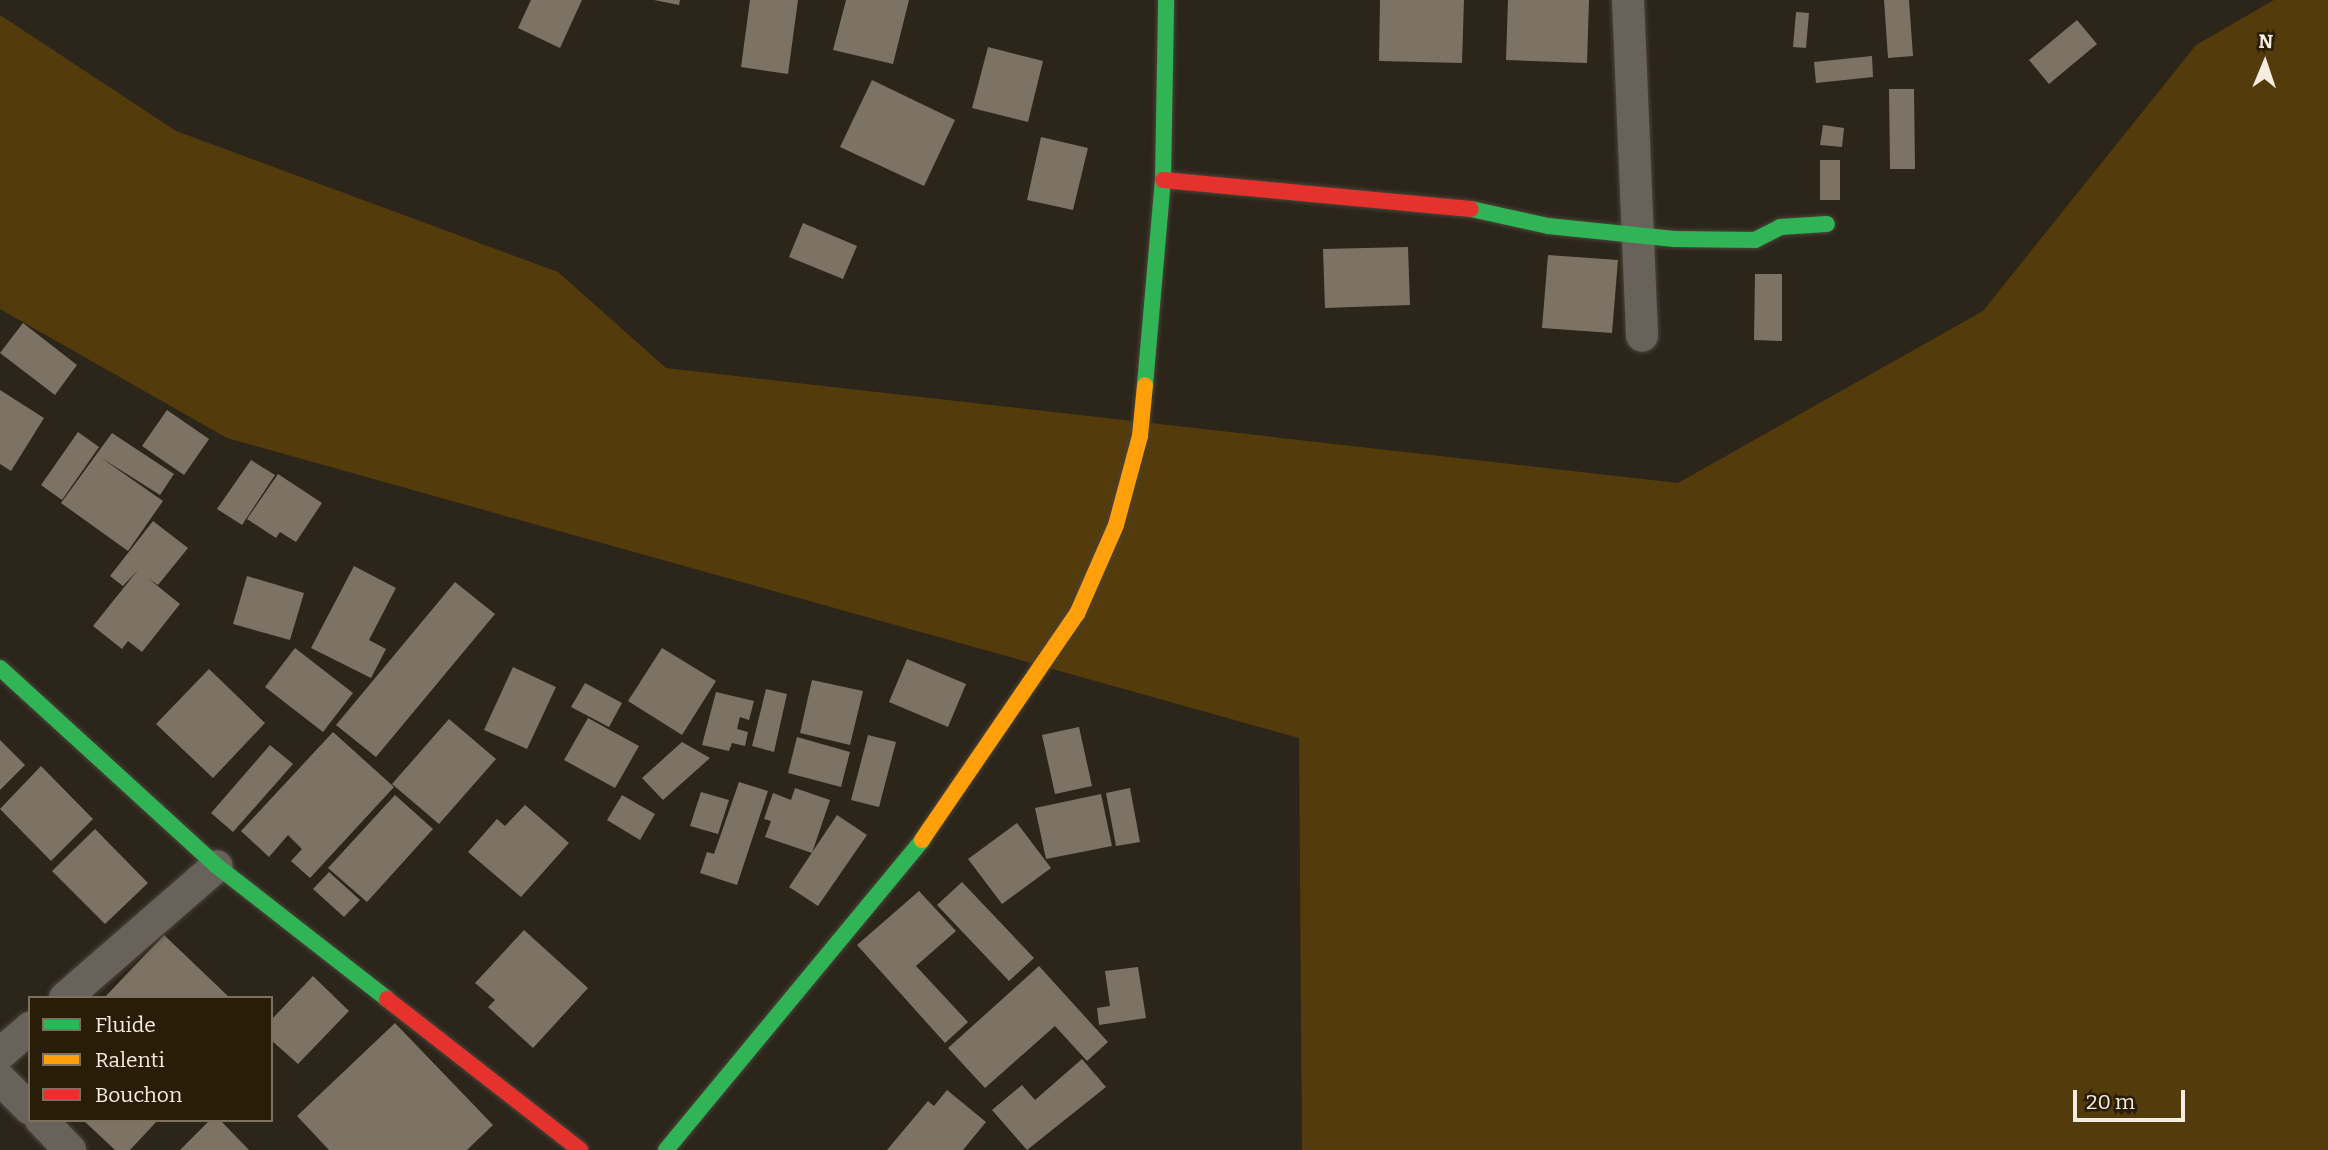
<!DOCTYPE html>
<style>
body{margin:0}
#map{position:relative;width:2328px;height:1150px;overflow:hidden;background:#2c251a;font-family:Bitter,serif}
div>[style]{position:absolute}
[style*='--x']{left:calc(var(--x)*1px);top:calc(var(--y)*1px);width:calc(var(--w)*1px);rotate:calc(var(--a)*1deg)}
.green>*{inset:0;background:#543b0b}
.building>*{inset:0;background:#7d7364}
.roads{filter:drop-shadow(0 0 2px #49433a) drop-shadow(0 0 2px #49433a)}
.street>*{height:32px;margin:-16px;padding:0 16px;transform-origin:16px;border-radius:16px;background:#68625a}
.fast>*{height:16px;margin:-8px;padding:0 8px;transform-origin:8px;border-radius:8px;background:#30b455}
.slow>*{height:16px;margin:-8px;padding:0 8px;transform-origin:8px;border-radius:8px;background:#ff9f0a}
.jam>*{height:16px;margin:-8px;padding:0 8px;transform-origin:8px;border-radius:8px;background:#e5322d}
span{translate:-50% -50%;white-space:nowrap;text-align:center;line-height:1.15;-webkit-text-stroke:7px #2a1d08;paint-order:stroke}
.legend{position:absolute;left:28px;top:996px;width:245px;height:126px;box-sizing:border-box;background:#2a1d08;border:2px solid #7c705e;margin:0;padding:9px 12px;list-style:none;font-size:21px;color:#f6ede0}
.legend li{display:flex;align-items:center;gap:14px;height:35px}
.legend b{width:35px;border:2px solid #7c705e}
.north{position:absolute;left:2230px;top:28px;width:70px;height:70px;-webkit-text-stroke:5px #2a1d08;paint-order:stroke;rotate:2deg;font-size:19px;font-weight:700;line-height:28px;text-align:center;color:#f6ede0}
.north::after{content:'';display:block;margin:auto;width:24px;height:32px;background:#f6ede0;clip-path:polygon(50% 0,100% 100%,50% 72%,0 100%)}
.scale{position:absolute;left:2073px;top:1090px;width:112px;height:32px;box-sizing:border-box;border:4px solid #f6ede0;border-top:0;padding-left:9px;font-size:21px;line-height:24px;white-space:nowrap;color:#f6ede0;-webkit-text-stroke:5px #2a1d08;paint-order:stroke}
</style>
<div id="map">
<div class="green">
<div style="clip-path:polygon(2274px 0,2328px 0,2328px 1150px,1302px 1150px,1299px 738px,227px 438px,0 309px,0 15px,176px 131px,558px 272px,666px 368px,1678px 483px,1983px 311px,2196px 45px)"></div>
</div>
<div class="building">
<div style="clip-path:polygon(531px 0,582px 0,560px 48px,518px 28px)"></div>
<div style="clip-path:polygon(654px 0,680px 0,679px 5px)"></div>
<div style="clip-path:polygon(750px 0,798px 0,788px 74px,741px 67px)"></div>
<div style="clip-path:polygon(846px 0,909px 0,893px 64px,833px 50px)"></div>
<div style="clip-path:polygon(1380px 0,1464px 0,1462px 63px,1379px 61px)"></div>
<div style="clip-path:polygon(1508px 0,1589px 0,1587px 63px,1506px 60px)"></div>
<div style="clip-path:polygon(1884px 0,1909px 0,1913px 56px,1888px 58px)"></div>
<div style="clip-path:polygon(1796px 12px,1809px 13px,1806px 48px,1793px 47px)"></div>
<div style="clip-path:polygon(2077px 20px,2097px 44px,2049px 84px,2029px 60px)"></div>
<div style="clip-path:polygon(988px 47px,1043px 61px,1028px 122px,972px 108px)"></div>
<div style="clip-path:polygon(1872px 56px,1873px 77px,1816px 83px,1814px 62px)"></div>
<div style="clip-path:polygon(872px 80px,955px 120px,924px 186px,840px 147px)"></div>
<div style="clip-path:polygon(1889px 89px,1914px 89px,1915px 169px,1890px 169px)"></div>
<div style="clip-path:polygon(1823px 125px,1844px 128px,1842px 147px,1820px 145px)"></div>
<div style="clip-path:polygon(1041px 137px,1088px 148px,1073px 210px,1027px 200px)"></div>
<div style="clip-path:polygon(1820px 160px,1840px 160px,1840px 200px,1820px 200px)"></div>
<div style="clip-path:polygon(803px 223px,857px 246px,843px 279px,789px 257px)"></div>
<div style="clip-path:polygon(1408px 247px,1410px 305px,1325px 308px,1323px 249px)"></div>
<div style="clip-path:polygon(1548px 255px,1618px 260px,1612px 333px,1542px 328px)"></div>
<div style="clip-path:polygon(1755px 274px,1782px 274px,1782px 341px,1754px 340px)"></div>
<div style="clip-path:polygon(23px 323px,77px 365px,55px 395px,0 353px)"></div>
<div style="clip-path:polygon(0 390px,44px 418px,11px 471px,0 464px)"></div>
<div style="clip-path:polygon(167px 410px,209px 439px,184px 475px,142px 446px)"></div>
<div style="clip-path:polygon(78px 432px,99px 447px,62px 500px,41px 485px)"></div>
<div style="clip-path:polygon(112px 433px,174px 474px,160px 495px,100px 457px,163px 501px,128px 551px,61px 503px)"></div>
<div style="clip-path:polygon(251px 460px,275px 475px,242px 525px,217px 509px)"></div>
<div style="clip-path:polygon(278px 474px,322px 503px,296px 542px,280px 532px,276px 538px,247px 519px)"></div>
<div style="clip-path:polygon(153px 521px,188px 548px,158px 585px,149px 579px,180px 604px,142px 652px,128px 641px,122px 649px,93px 626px,138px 570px,123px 586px,110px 576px)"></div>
<div style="clip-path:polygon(354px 566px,396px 588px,369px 640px,386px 649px,371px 678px,311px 648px)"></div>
<div style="clip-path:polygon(247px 576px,304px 593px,290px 640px,233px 624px)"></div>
<div style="clip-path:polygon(455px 582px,495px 614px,376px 757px,336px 725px)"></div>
<div style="clip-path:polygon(295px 648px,353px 693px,323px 732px,265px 687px)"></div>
<div style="clip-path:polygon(662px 648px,716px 681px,682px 735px,628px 701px)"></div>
<div style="clip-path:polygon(907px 659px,966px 684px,948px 727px,889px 702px)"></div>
<div style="clip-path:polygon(513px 667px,556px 687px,527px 749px,484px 730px)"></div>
<div style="clip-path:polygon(209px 669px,265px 723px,213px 778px,156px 724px)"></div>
<div style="clip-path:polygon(812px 680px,863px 691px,850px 745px,800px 733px)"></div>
<div style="clip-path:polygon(585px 683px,622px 703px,609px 727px,571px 707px)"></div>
<div style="clip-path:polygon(766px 689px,787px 694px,774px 752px,752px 746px)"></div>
<div style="clip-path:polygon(716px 692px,754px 701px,749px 720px,740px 717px,737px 729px,748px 732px,745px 746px,732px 743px,729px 751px,702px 745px)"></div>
<div style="clip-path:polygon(588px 718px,639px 746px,615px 788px,564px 760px)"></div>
<div style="clip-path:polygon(449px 719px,496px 759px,439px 824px,392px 784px)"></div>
<div style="clip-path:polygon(1079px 727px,1092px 786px,1055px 794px,1042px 735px)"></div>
<div style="clip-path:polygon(333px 732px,394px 787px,310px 878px,291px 861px,302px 849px,288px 835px,269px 857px,241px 831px)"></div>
<div style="clip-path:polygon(868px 735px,896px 742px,879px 807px,851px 800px)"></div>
<div style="clip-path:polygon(797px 737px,850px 752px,841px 787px,788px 773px)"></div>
<div style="clip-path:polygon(0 740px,25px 765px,0 790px)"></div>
<div style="clip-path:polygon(682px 742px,710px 758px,663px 800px,642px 778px)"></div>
<div style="clip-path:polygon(270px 745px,293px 764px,233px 832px,211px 813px)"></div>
<div style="clip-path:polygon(41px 766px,93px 819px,51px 861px,0 809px)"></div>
<div style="clip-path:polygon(739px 782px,768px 791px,737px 885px,700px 873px,707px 852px,714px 854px)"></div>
<div style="clip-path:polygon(795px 788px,830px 800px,812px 853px,765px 837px,771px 821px,764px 819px,773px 793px,791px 800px)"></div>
<div style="clip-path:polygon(1130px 788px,1140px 842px,1116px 846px,1106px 793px)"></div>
<div style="clip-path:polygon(701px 792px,729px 800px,718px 834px,690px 826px)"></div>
<div style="clip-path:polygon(1101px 794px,1112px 846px,1046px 859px,1035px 808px)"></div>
<div style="clip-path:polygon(395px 795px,433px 829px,367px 902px,328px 868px)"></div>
<div style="clip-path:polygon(622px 795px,655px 814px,640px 840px,607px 820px)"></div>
<div style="clip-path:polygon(525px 805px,569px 843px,521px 897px,468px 852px,497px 819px,505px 826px)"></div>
<div style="clip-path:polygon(837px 815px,867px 835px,818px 906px,789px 887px)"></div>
<div style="clip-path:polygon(1017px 823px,1051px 868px,1002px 904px,968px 859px)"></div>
<div style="clip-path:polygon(95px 829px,148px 883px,105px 924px,52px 871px)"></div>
<div style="clip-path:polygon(329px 872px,360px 900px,344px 917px,313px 889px)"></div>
<div style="clip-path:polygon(962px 882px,1034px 958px,1009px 981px,937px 905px)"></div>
<div style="clip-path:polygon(919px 891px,956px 931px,916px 966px,968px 1022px,945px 1043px,857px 945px)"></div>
<div style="clip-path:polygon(524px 930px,588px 988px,533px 1048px,488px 1007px,495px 1000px,475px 983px)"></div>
<div style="clip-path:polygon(164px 935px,230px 998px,104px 998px)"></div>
<div style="clip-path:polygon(1039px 966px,1108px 1042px,1087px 1061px,1055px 1026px,985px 1088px,948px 1048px)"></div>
<div style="clip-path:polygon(1138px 967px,1146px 1018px,1099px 1025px,1097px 1008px,1110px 1006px,1105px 971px)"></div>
<div style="clip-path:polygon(313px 976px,349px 1011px,298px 1064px,271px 1040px,271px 1020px)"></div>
<div style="clip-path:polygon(395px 1023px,493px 1125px,467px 1150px,329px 1150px,297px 1116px)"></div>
<div style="clip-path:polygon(1082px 1059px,1106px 1087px,1027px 1150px,992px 1110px,1022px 1085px,1035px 1100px)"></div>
<div style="clip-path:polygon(947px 1090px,986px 1122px,963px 1150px,887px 1150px,928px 1101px,934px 1106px)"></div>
<div style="clip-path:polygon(83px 1120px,158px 1120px,130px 1150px,115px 1150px)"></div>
<div style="clip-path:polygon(210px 1120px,220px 1120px,249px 1150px,180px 1150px)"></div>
</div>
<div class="roads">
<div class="street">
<div style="--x:1628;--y:0;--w:336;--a:87.6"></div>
<div style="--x:65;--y:998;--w:201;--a:-41"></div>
<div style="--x:0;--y:1054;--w:40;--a:-41"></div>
<div style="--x:0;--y:1079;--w:42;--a:45"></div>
<div style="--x:41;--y:1120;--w:42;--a:46"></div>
</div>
<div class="fast">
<div style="--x:1471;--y:209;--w:79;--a:12.4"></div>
<div style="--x:1548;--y:226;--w:127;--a:5.9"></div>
<div style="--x:1674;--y:239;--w:81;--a:0.7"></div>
<div style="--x:1755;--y:240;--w:28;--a:-27"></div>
<div style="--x:1780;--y:227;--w:47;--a:-3.7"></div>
<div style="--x:1145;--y:385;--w:206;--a:-85"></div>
<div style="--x:1163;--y:180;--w:180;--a:-89"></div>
<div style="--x:0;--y:668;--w:294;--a:42.4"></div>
<div style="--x:217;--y:866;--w:216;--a:38"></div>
<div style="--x:666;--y:1150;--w:402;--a:-50.4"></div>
</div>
<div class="slow">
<div style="--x:922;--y:840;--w:274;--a:-55.6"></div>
<div style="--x:1077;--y:614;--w:97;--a:-66.3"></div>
<div style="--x:1116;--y:525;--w:92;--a:-74.9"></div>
<div style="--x:1140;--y:436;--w:51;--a:-84.4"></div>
</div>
<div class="jam">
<div style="--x:1163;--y:180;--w:309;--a:5.4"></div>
<div style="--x:387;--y:999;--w:245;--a:38"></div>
</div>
</div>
<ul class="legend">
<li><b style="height:9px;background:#30b455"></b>Fluide</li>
<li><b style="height:9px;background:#ff9f0a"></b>Ralenti</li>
<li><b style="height:9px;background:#e5322d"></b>Bouchon</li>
</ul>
<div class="north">N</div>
<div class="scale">20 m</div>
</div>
